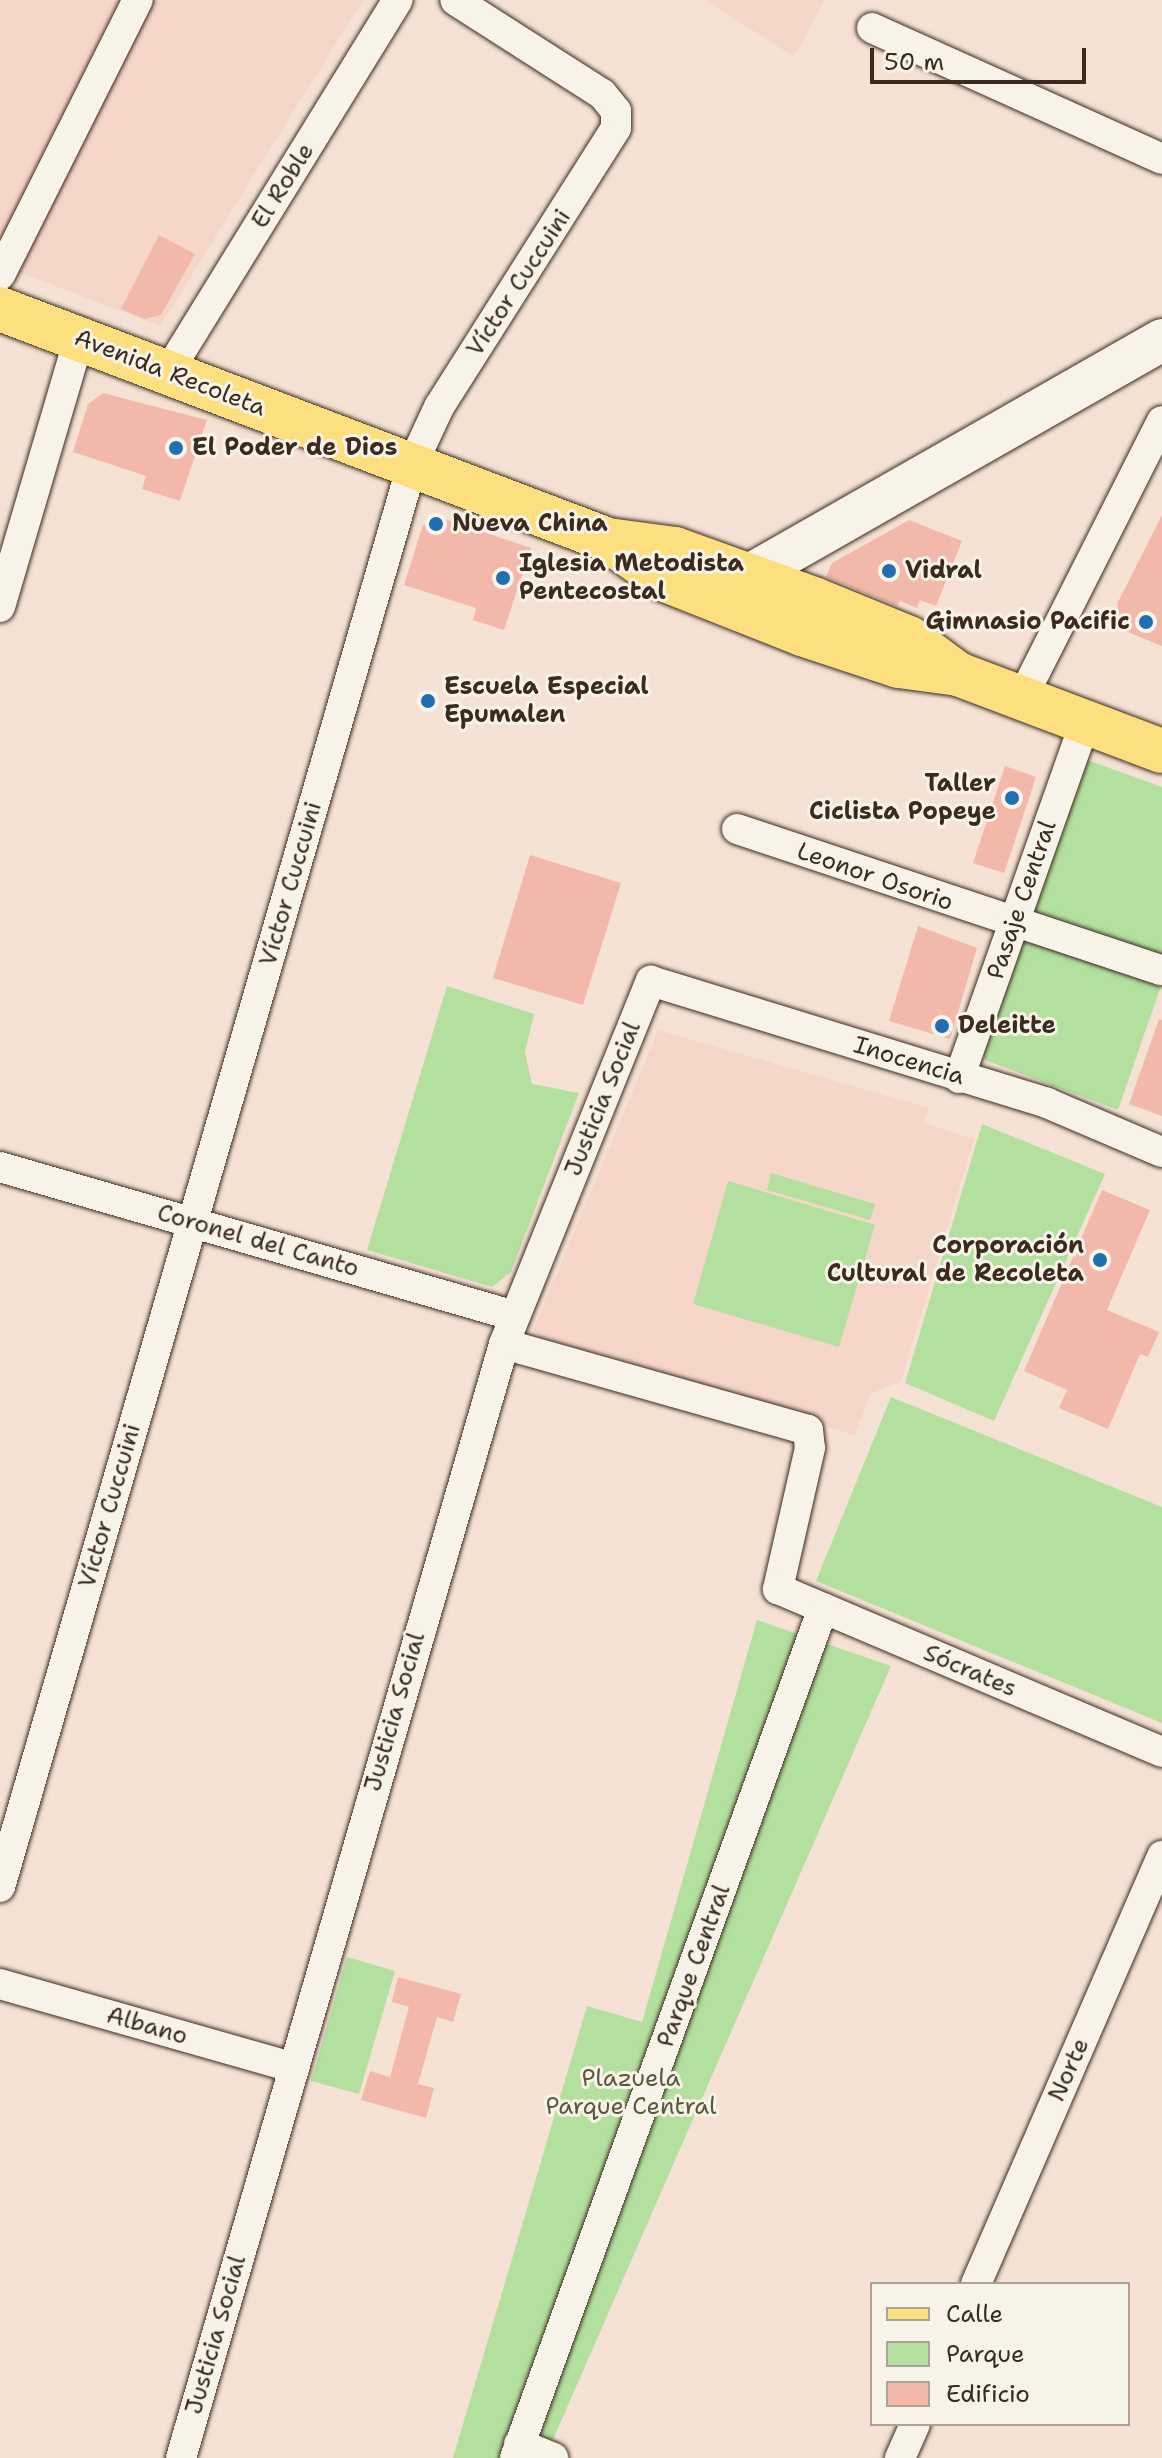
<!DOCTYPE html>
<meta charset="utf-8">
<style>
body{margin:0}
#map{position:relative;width:1162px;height:2458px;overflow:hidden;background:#f6e2d5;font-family:"Shantell Sans",sans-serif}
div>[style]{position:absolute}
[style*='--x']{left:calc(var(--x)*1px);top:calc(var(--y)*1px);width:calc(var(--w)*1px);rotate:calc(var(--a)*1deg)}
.built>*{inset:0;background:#f5d6c8}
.green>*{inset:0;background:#b3e09e}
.building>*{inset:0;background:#f2b9aa}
.roads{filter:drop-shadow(0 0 2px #3b2a1e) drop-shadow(0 0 2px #3b2a1e)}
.street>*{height:30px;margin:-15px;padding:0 15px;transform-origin:15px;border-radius:15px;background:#f7f3e8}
.secondary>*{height:42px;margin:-21px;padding:0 21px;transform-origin:21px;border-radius:21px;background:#f7f3e8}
.primary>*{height:44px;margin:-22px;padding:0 22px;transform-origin:22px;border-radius:22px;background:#fce080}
.dots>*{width:22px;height:22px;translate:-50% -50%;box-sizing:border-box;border:4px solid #f7f3e8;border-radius:50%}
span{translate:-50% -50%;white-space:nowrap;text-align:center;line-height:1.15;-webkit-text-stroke:6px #f7f3e8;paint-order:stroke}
.street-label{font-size:24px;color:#3b2a1e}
.poi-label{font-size:24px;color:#3b2a1e;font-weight:700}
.left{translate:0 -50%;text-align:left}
.right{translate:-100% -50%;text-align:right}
.park-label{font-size:24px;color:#59583e}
.legend{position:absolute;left:870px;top:2282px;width:260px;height:144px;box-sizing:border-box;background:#f7f3e8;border:2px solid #aca397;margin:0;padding:10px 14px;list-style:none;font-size:24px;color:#3b2a1e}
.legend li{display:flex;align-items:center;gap:16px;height:40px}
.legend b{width:40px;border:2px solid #aca397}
.scale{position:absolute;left:870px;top:48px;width:216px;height:36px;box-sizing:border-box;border:4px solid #3b2a1e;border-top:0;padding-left:10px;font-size:24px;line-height:28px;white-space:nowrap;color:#3b2a1e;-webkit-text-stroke:6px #f7f3e8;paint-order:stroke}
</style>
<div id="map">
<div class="built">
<div style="clip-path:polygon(0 0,363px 0,160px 326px,0 265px)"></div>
<div style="clip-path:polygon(706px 0,825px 0,794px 57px)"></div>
<div style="clip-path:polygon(658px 1030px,929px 1108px,924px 1123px,974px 1139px,901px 1381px,870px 1394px,855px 1435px,543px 1344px,534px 1329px)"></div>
</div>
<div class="green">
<div style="clip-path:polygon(1087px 760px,1162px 787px,1162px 983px,1118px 1110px,985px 1060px,982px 1052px)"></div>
<div style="clip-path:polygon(447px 986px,534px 1014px,525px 1052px,532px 1084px,579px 1093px,511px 1272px,492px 1287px,367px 1250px)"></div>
<div style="clip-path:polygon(982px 1124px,1105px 1174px,994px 1421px,905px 1383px)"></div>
<div style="clip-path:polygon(771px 1173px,875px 1204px,870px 1220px,767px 1190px)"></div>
<div style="clip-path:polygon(728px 1181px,875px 1225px,839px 1347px,693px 1304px)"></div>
<div style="clip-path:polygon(891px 1397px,1162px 1507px,1162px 1723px,816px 1581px)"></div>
<div style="clip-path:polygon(757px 1620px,891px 1666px,545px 2458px,453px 2458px,587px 2006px,642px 2022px)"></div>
<div style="clip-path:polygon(347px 1957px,395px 1971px,359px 2094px,311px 2081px)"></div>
</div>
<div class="building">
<div style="clip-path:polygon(159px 235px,195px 254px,161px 315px,145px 319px,121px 309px)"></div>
<div style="clip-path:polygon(103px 393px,207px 420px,180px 501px,142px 489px,146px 476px,73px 452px,88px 404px)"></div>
<div style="clip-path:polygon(1162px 515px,1162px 646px,1123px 630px,1117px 604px)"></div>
<div style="clip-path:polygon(441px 518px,531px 548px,504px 630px,473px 620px,476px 608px,404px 585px,423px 525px)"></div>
<div style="clip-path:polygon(909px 520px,962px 541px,936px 606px,920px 600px,917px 608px,900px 601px,897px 606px,826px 577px,832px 563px)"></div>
<div style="clip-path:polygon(1005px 766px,1036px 777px,1004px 873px,973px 863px)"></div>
<div style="clip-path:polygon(530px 855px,621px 883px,583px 1005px,493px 978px)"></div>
<div style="clip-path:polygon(918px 926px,977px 948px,950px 1039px,889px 1021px)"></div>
<div style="clip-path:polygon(1159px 1019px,1162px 1020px,1162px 1116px,1129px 1104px)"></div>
<div style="clip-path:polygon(1102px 1190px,1150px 1210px,1107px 1310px,1159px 1332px,1148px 1357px,1140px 1354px,1108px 1429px,1059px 1408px,1067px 1390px,1024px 1371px)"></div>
<div style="clip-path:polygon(398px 1977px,461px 1994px,453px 2022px,437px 2017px,418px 2084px,434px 2088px,426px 2118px,361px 2100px,370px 2071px,390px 2077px,409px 2007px,392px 2002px)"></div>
</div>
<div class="roads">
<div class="street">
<div style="--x:872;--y:28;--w:318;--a:24.3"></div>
<div style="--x:0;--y:275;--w:308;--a:-63.4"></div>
<div style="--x:168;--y:372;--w:437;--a:-58.3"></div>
<div style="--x:0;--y:607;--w:279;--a:-73.6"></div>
<div style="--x:1022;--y:698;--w:310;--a:-63.2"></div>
<div style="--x:737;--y:829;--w:448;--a:18.4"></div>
<div style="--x:959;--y:1078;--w:378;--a:-70.5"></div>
<div style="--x:0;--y:1167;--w:536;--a:16.14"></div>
<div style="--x:504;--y:1344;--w:316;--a:15.8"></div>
<div style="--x:808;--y:1430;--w:18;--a:84"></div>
<div style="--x:810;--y:1448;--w:145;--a:102.8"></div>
<div style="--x:778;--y:1589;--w:417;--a:23"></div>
<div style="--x:0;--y:1887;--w:1480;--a:-73.84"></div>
<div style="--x:412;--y:465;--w:64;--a:-65"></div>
<div style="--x:439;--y:407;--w:330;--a:-57.6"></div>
<div style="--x:616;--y:128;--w:17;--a:-90"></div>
<div style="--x:616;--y:111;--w:22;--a:-129"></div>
<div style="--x:602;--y:94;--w:174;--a:-147.4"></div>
<div style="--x:0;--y:1984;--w:306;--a:15.9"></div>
<div style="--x:976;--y:2284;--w:467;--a:-66.5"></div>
<div style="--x:519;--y:2444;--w:37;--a:22"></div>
<div style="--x:181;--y:2458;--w:1160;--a:-73.83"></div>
<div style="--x:504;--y:1344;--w:392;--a:-68"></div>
<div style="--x:651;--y:981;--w:414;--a:17.1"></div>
<div style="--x:1047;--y:1103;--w:125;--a:23.1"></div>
<div style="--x:515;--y:2458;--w:904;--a:-70.08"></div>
<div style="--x:900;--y:2458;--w:37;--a:-66"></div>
</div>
<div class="secondary">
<div style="--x:725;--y:589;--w:503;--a:-29.67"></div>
</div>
<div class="primary">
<div style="--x:0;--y:309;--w:650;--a:20.8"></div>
<div style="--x:608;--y:540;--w:68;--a:7.7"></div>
<div style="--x:675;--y:549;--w:148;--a:19.8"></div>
<div style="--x:814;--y:599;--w:103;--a:22.3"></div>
<div style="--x:909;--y:638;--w:61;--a:36.3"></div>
<div style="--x:613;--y:544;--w:61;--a:35"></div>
<div style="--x:663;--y:579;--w:149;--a:21.6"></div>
<div style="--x:802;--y:634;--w:102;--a:18.3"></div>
<div style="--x:899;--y:666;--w:60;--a:7.7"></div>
<div style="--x:958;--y:674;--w:218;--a:20.7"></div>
</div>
</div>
<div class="dots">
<div style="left:176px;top:448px;background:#1f6fb2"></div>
<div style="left:436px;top:524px;background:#1f6fb2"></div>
<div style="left:889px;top:571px;background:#1f6fb2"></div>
<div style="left:503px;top:578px;background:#1f6fb2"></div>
<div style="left:1146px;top:622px;background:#1f6fb2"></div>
<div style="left:428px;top:701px;background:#1f6fb2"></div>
<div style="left:1012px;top:798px;background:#1f6fb2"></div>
<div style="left:942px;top:1026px;background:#1f6fb2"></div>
<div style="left:1100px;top:1260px;background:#1f6fb2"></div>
</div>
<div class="street-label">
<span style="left:283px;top:186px;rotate:-58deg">El Roble</span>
<span style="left:519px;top:283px;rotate:-57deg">Víctor Cuccuini</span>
<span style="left:170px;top:373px;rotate:21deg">Avenida Recoleta</span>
<span style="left:875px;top:877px;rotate:19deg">Leonor Osorio</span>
<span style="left:291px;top:884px;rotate:-74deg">Víctor Cuccuini</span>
<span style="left:1022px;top:900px;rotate:-71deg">Pasaje Central</span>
<span style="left:909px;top:1061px;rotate:17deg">Inocencia</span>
<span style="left:603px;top:1099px;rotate:-68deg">Justicia Social</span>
<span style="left:258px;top:1241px;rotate:16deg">Coronel del Canto</span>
<span style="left:110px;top:1506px;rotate:-74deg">Víctor Cuccuini</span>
<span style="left:970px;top:1671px;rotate:23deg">Sócrates</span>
<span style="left:395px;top:1712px;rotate:-74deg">Justicia Social</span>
<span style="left:694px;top:1966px;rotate:-70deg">Parque Central</span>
<span style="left:147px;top:2026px;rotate:16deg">Albano</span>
<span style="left:1069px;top:2070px;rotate:-66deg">Norte</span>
<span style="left:216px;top:2335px;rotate:-74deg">Justicia Social</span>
</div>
<div class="poi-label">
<span class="left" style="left:192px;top:448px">El Poder de Dios</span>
<span class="left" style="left:452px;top:524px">Nueva China</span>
<span class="left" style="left:519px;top:578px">Iglesia Metodista<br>Pentecostal</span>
<span class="left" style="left:905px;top:571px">Vidral</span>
<span class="right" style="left:1130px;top:622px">Gimnasio Pacific</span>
<span class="left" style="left:444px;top:701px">Escuela Especial<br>Epumalen</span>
<span class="right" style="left:996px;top:798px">Taller<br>Ciclista Popeye</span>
<span class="left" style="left:958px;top:1026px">Deleitte</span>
<span class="right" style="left:1084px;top:1260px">Corporación<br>Cultural de Recoleta</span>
</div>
<div class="park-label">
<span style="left:631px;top:2093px">Plazuela<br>Parque Central</span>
</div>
<ul class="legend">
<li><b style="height:10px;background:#fce080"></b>Calle</li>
<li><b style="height:22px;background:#b3e09e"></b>Parque</li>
<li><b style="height:22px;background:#f2b9aa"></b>Edificio</li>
</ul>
<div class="scale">50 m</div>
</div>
